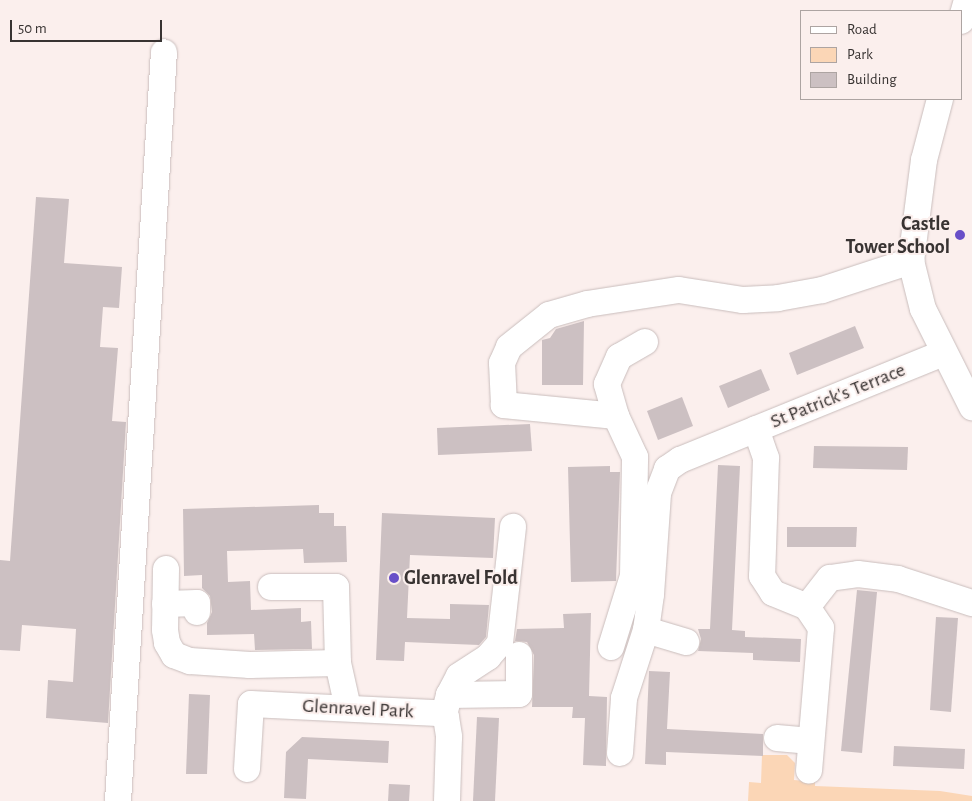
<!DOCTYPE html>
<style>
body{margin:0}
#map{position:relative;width:972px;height:801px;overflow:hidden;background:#fbefed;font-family:"Alegreya Sans",sans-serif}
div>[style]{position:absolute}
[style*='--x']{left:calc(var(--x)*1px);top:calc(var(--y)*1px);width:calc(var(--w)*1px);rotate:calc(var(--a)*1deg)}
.green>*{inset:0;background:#fbd6b6}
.building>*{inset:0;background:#ccc0c2}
.roads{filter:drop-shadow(0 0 1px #c9bdbc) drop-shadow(0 0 1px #c9bdbc)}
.minor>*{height:26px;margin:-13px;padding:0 13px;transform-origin:13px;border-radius:13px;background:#fff}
.dots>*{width:14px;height:14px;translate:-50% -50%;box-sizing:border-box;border:2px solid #fbefed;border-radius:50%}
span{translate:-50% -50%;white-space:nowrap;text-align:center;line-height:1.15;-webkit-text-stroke:4px #fbefed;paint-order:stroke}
.poi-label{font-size:20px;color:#383332;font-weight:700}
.right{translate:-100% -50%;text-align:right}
.left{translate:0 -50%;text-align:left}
.street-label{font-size:20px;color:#383332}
.legend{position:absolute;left:800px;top:10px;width:162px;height:90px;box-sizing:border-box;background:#fbefed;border:1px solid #ada4a2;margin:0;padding:6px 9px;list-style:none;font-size:15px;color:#383332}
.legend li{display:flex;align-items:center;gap:10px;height:25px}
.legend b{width:25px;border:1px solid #ada4a2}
.scale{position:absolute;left:10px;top:20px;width:152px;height:22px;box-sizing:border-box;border:2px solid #383332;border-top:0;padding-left:6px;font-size:15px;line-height:18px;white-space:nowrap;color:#383332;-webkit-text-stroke:4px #fbefed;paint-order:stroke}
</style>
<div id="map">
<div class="green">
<div style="clip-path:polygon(762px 755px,787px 755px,795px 763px,794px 780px,815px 782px,815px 786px,940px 791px,972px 796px,972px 801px,748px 801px,749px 782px,761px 783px)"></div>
</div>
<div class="building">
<div style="clip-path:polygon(36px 197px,69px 199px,64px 263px,122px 267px,119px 308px,103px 307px,100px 347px,118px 348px,112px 421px,126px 422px,108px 723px,46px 718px,48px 680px,73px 682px,76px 629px,22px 625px,20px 651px,0 650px,0 560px,10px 561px)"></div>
<div style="clip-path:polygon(584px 321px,583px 385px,542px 385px,542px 340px,550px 338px,556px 329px)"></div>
<div style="clip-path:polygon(855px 326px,864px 348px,797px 375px,789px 353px)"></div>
<div style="clip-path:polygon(761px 369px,770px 390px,728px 408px,719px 386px)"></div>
<div style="clip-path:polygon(682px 397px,693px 426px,658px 440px,647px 411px)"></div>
<div style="clip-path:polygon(530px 424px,532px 451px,438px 455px,437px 428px)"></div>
<div style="clip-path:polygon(814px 446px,908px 447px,907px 470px,813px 468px)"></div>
<div style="clip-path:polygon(718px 465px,740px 466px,732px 630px,745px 631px,745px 637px,801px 639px,800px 662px,753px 660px,753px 653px,698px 651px,701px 639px,698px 629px,710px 629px)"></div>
<div style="clip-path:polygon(610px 466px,610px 472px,620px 472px,616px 581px,571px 582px,568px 467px)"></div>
<div style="clip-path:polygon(319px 505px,319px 513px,334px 513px,334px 526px,346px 526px,347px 562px,304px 563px,303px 549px,227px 551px,228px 582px,250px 581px,251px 610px,301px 608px,301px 622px,311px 621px,312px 649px,255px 650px,254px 634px,207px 635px,207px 623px,212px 612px,210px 596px,202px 588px,202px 575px,184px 576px,183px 509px)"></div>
<div style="clip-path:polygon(382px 513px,495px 518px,493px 558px,410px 555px,407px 618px,450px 619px,450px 604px,489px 605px,486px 637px,479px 645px,405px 642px,404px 661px,376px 660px)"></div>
<div style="clip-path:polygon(787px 527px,857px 527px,856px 547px,787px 547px)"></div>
<div style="clip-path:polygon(857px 590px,877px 592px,862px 753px,841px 751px)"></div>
<div style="clip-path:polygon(591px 613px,589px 696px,607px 697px,606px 766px,583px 765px,585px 718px,572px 718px,573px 707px,532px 707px,534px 655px,527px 642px,515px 641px,517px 629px,564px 628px,563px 614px)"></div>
<div style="clip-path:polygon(936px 617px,958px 618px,951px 712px,930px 710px)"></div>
<div style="clip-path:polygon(649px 671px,670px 672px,667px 729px,763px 734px,763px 756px,666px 752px,666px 765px,645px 764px)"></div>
<div style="clip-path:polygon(189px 694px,210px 695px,207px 774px,186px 774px)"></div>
<div style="clip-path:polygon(477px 717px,499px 718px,495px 801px,473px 801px)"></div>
<div style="clip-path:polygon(302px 737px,389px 741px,388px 763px,308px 759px,306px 799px,284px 798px,286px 752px)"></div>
<div style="clip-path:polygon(894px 746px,965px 749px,964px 769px,893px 766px)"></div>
<div style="clip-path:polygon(389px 784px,410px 785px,409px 801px,388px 801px)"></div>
</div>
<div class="roads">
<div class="minor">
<div style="--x:961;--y:21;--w:22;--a:-74"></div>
<div style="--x:940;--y:99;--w:63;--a:104.7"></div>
<div style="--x:924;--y:160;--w:102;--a:97.3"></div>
<div style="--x:911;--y:261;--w:49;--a:76"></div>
<div style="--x:923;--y:309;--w:110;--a:63.4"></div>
<div style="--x:616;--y:416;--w:33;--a:-106"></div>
<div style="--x:607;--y:384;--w:30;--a:-66"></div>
<div style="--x:619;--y:357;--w:30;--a:-30"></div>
<div style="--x:756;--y:429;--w:31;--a:71"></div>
<div style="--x:766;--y:458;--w:118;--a:91.9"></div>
<div style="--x:762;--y:576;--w:20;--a:57"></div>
<div style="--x:773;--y:593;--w:37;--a:22"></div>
<div style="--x:807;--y:607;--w:25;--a:56"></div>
<div style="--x:821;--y:628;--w:143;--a:94.8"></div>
<div style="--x:166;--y:569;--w:61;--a:90.9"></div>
<div style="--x:165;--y:630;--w:13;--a:81"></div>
<div style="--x:167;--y:643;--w:14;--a:60"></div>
<div style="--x:174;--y:655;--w:17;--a:21"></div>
<div style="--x:190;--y:661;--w:60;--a:3.8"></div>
<div style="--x:250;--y:665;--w:88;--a:-1.3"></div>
<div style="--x:271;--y:587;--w:65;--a:0"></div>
<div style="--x:336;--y:587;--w:76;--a:88.5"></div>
<div style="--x:338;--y:663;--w:46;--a:77.5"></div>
<div style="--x:165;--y:604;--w:32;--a:-2"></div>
<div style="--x:197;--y:603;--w:9;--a:90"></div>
<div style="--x:807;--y:607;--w:37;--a:-52"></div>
<div style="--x:830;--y:578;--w:28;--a:-8"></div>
<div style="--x:858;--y:574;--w:40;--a:7.1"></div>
<div style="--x:898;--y:579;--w:78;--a:18"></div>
<div style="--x:646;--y:630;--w:42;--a:16.7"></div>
<div style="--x:611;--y:647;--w:74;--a:-72.8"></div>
<div style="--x:633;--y:576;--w:119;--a:-89"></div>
<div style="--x:635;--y:457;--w:45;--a:-114.9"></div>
<div style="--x:616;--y:416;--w:113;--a:-174.4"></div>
<div style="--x:504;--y:405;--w:42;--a:-92.7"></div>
<div style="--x:502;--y:363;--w:17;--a:-66"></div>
<div style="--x:509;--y:347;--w:51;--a:-38.7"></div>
<div style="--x:549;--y:315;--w:40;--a:-16"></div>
<div style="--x:587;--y:304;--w:93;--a:-8.7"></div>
<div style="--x:679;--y:290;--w:65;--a:8.9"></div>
<div style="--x:743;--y:300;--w:35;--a:-3"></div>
<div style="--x:778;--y:298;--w:45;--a:-10.3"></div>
<div style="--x:822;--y:290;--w:94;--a:-18"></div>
<div style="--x:449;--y:695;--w:70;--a:-0.8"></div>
<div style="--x:519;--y:694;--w:39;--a:-90"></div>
<div style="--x:444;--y:715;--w:21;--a:-76"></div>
<div style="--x:449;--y:695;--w:21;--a:-62"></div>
<div style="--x:459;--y:676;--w:35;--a:-33"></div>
<div style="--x:488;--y:657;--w:18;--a:-49"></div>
<div style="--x:500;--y:643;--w:117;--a:-83.6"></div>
<div style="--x:777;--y:738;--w:34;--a:5"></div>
<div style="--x:620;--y:753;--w:55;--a:-85.8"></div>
<div style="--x:624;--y:698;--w:71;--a:-72.1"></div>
<div style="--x:646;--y:630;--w:36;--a:-82"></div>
<div style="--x:651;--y:594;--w:101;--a:-86"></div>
<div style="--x:658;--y:493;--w:26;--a:-69"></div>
<div style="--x:667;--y:469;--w:16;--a:-35"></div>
<div style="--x:680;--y:460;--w:285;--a:-22.1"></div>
<div style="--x:247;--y:769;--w:65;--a:-86.5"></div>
<div style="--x:251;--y:704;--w:187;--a:2.8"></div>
<div style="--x:438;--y:713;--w:9;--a:27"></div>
<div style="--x:446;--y:717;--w:20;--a:81"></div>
<div style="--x:449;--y:737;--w:64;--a:91.8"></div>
<div style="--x:118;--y:801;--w:750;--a:-86.49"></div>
</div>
</div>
<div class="dots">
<div style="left:960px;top:235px;background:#684fc8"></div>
<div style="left:394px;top:578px;background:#684fc8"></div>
</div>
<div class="poi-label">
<span class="right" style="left:950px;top:236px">Castle<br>Tower School</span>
<span class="left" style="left:404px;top:578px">Glenravel Fold</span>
</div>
<div class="street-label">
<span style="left:838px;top:396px;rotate:-22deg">St Patrick's Terrace</span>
<span style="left:358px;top:709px;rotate:3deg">Glenravel Park</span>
</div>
<ul class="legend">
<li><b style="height:6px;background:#fff"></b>Road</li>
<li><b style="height:14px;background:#fbd6b6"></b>Park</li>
<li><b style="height:14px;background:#ccc0c2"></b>Building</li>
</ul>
<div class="scale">50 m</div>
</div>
